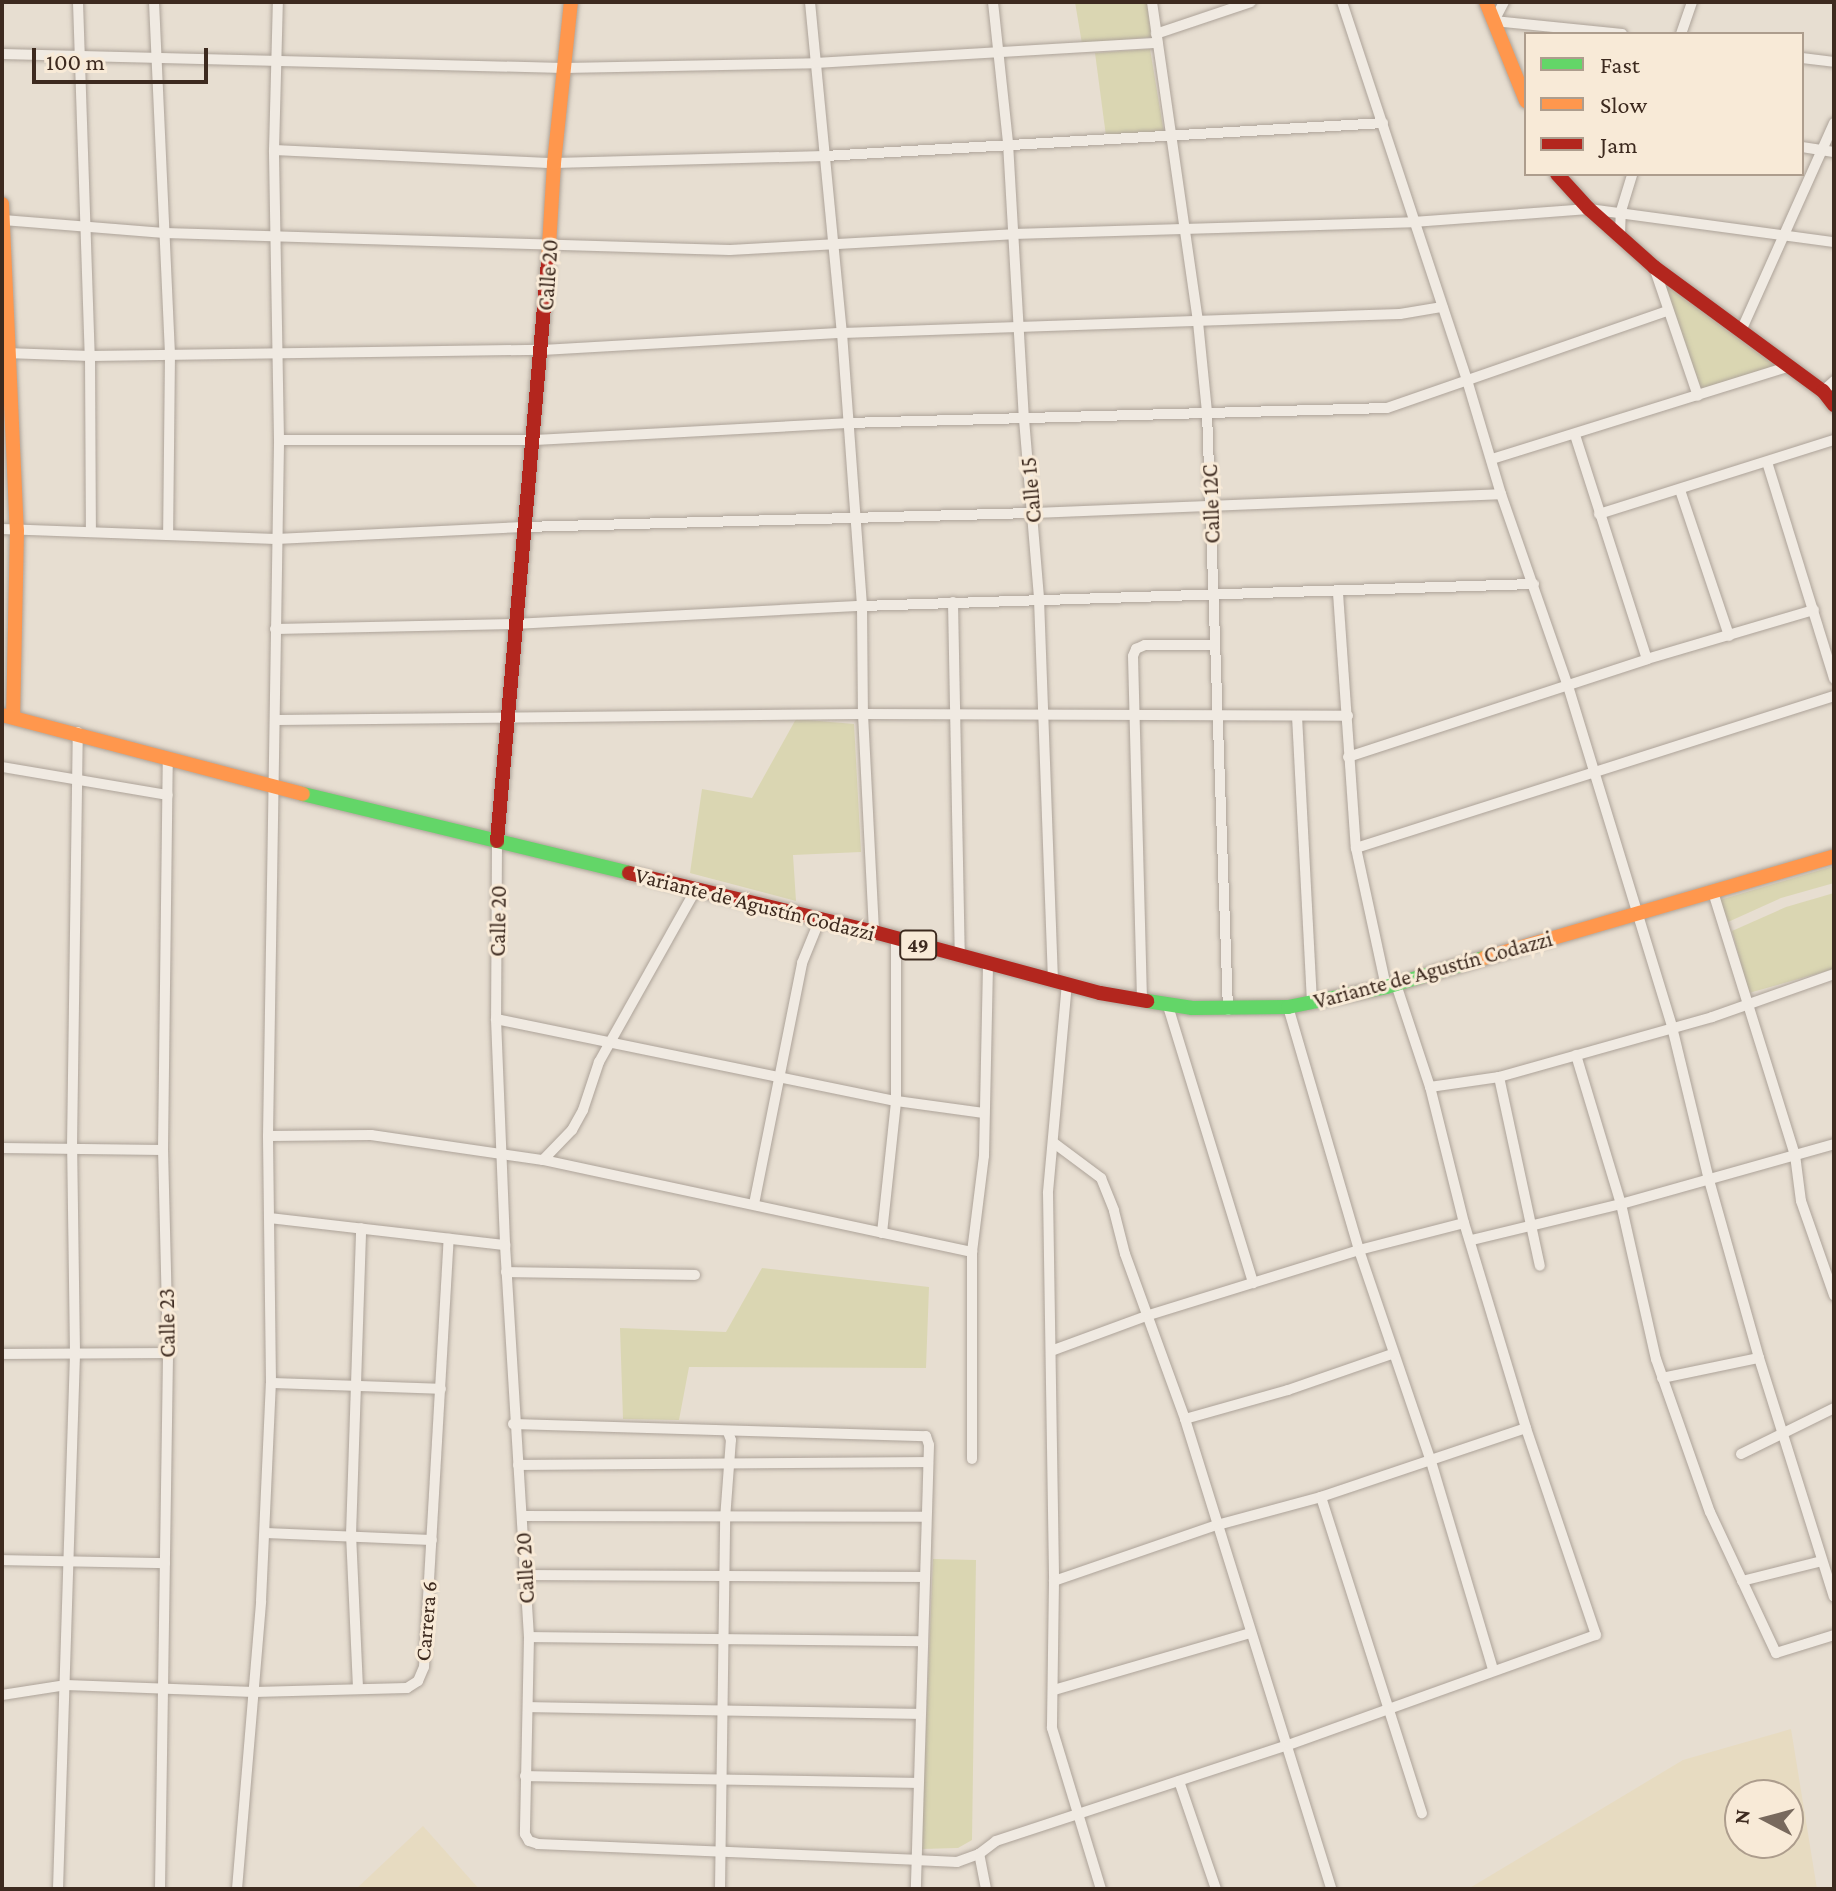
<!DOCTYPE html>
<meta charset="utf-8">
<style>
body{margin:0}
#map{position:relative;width:1836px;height:1891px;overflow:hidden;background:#e7ded1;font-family:"Crimson Pro",serif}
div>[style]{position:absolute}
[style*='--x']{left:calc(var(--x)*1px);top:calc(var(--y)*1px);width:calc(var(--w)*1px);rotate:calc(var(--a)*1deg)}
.farmland>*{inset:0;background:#e7dbc1}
.green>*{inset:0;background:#dad6b2}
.roads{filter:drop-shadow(0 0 2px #ada399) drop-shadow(0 0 2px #ada399)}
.street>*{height:10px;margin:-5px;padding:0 5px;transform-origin:5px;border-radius:5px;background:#f0eae2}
.fast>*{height:14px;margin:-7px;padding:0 7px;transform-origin:7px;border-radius:7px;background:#63d668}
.slow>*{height:14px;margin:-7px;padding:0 7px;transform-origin:7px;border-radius:7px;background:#ff974d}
.jam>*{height:14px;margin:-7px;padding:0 7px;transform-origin:7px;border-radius:7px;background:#b3261e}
span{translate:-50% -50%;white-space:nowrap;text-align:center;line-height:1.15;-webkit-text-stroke:6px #f8ead7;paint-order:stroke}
.shield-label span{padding:2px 6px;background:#f8ead7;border:2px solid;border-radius:6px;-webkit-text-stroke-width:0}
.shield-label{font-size:20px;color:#3d2a1f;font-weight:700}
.street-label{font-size:22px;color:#3d2a1f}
.frame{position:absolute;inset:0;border:4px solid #3d2a1f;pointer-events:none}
.legend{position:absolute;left:1524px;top:32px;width:280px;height:144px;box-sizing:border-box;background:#f8ead7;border:2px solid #ad9d8d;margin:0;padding:10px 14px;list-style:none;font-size:24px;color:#3d2a1f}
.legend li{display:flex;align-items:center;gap:16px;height:40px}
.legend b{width:40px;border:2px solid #ad9d8d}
.north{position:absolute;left:1724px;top:1779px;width:80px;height:80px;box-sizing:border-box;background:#f8ead7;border:2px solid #ad9d8d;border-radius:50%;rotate:276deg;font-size:22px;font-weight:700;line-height:32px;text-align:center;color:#3d2a1f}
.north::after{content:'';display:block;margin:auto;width:28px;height:36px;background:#78695d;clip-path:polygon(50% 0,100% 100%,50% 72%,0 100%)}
.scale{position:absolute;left:32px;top:48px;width:176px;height:36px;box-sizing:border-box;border:4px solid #3d2a1f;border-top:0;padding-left:10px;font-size:24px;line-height:28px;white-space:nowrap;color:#3d2a1f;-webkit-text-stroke:6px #f8ead7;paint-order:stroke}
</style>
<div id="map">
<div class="farmland">
<div style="clip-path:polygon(evenodd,1791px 1729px,1817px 1889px,1468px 1889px,1683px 1760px,1791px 1729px,1740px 1795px,1788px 1795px,1788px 1843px,1740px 1843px,1740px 1795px)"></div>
<div style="clip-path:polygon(423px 1826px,479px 1889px,356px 1889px)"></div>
</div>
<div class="green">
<div style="clip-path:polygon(1075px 2px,1147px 2px,1151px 37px,1082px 44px)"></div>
<div style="clip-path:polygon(1150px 49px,1164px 133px,1106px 136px,1095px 53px)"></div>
<div style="clip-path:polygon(1662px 281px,1776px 366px,1701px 389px)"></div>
<div style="clip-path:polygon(796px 719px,854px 724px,861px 852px,793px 855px,796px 901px,690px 873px,702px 789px,752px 798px)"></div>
<div style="clip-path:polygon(1834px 866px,1834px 883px,1781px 898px,1728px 922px,1720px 900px)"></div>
<div style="clip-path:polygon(1834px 893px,1834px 969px,1749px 993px,1732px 931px,1786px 907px)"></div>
<div style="clip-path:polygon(762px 1268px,929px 1287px,926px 1368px,689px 1367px,679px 1420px,623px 1419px,620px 1328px,726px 1332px)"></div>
<div style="clip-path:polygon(933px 1559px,976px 1560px,972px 1840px,958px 1848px,921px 1849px)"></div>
</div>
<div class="roads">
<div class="street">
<div style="--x:78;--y:2;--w:354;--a:88.1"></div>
<div style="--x:90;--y:356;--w:176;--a:89.7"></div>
<div style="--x:154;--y:2;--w:351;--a:87.4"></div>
<div style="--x:170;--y:353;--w:180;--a:90.6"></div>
<div style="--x:810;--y:2;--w:333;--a:84.5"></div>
<div style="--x:842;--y:333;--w:274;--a:85.8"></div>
<div style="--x:862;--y:606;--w:108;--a:89.5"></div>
<div style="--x:863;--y:714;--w:218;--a:87.1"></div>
<div style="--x:993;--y:2;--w:142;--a:83.9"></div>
<div style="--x:1008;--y:143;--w:276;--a:86.7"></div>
<div style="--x:1024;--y:419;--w:181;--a:85.2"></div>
<div style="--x:1039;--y:599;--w:379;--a:87.9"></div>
<div style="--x:1152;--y:2;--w:323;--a:81.8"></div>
<div style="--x:1198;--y:322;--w:90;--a:84.3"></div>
<div style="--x:1207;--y:412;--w:598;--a:87.99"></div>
<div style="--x:1342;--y:2;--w:398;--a:71.7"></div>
<div style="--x:1467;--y:380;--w:119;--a:73.4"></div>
<div style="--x:1501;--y:494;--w:203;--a:70.8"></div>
<div style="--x:1568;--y:686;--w:357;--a:73"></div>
<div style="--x:1672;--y:1027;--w:157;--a:76.4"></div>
<div style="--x:1709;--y:1180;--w:185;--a:74.3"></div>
<div style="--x:1759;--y:1358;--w:250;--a:72.6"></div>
<div style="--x:1504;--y:2;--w:21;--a:118"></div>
<div style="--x:1494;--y:21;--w:129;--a:5.8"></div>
<div style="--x:1156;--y:34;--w:100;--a:-18.6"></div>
<div style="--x:1681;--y:34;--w:34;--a:-71"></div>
<div style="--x:2;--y:54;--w:562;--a:1.43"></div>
<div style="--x:564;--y:68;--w:252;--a:-1.1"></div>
<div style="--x:816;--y:63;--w:342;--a:-3.4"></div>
<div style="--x:1802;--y:58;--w:32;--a:7"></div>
<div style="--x:1802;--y:147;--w:32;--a:9"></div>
<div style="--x:274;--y:150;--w:280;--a:2.7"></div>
<div style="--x:554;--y:163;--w:271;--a:-1.5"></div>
<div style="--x:825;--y:156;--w:559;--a:-3.38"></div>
<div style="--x:2;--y:220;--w:164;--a:4.6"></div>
<div style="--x:165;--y:233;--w:565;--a:1.72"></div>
<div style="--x:730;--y:250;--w:283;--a:-3.2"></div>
<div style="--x:1013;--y:234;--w:400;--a:-1.7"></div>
<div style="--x:1413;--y:222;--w:176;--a:-4.2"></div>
<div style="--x:1589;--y:209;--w:247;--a:7.7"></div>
<div style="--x:1620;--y:235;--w:24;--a:-88"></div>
<div style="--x:1621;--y:211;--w:39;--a:-73"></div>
<div style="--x:1654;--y:267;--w:136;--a:71.2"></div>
<div style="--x:1741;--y:331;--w:228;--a:-65.9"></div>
<div style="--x:6;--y:353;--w:84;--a:2"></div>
<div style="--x:90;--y:356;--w:453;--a:-0.8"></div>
<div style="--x:543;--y:350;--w:299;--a:-3.3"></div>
<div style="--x:842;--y:333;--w:558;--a:-1.95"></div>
<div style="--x:1400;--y:314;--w:43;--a:-9.5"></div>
<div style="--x:1823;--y:391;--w:15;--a:-42"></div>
<div style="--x:1575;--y:435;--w:235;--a:72.2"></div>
<div style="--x:279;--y:440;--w:256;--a:0"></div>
<div style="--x:535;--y:440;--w:312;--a:-3.1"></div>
<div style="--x:847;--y:423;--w:540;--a:-1.59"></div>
<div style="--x:1387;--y:408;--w:296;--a:-19.1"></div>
<div style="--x:1492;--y:459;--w:310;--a:-17.3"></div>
<div style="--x:1767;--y:462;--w:227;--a:72.8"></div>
<div style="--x:1680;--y:490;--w:154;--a:71.4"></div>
<div style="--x:1599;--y:514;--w:246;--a:-17.5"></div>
<div style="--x:2;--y:529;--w:274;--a:2.1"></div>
<div style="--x:276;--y:539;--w:248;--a:-2.8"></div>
<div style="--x:524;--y:527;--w:509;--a:-1.58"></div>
<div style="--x:1033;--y:513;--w:468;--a:-2.3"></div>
<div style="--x:1338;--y:593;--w:256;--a:86"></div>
<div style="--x:1356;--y:848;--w:142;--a:77.8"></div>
<div style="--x:953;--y:602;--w:354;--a:88.9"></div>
<div style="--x:275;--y:629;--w:239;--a:-1.2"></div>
<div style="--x:514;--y:624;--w:348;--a:-3"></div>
<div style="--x:862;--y:606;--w:672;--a:-1.88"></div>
<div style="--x:1297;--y:716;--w:288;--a:87"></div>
<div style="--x:277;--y:720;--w:586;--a:-0.59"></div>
<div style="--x:863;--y:714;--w:485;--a:0.2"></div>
<div style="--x:1348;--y:757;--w:315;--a:-18.1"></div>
<div style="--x:1647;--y:659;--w:174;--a:-16.4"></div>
<div style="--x:2;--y:767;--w:168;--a:9.6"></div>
<div style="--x:497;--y:841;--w:178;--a:90.3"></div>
<div style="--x:496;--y:1019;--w:226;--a:87.7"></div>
<div style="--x:505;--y:1245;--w:393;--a:86.5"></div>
<div style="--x:529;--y:1637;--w:197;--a:91.2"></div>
<div style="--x:525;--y:1834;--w:8;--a:60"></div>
<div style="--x:529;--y:1841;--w:9;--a:18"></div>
<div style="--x:538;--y:1844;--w:377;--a:2.4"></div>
<div style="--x:915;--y:1860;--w:42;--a:2.7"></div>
<div style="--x:957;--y:1862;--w:23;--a:-20"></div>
<div style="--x:1356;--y:848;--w:502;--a:-17.64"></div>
<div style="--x:1713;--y:892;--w:275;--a:72.7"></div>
<div style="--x:1795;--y:1155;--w:46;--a:82.6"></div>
<div style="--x:1801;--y:1201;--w:100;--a:70.7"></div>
<div style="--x:1067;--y:983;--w:211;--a:95.2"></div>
<div style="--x:1048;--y:1193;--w:388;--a:89.1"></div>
<div style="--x:1054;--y:1581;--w:147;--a:90.8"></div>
<div style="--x:1052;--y:1728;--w:168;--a:73.1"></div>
<div style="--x:1142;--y:1000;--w:344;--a:-91.5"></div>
<div style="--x:1133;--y:656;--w:8;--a:-67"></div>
<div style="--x:1136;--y:649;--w:10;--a:-24"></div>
<div style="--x:1145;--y:645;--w:68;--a:0"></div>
<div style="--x:1168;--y:1006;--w:290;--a:72.9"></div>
<div style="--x:1288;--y:1007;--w:253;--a:73.7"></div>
<div style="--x:1359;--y:1250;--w:220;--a:71.2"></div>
<div style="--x:1430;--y:1458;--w:221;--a:73.4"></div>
<div style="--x:496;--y:1019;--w:408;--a:11.6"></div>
<div style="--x:896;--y:1101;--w:89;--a:7.8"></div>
<div style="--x:1576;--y:1055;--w:156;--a:73.2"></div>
<div style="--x:1621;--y:1204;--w:159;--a:77.3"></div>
<div style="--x:1656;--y:1359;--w:162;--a:70.6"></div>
<div style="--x:1710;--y:1512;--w:156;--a:64.9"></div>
<div style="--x:1776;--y:1653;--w:61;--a:-17.2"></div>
<div style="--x:1499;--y:1077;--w:193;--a:77.8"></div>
<div style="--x:1430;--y:1087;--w:70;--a:-8.2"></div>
<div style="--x:1499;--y:1077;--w:221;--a:-15.7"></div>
<div style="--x:1712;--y:1017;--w:129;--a:-19.4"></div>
<div style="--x:268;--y:1136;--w:103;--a:-0.6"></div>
<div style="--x:371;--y:1135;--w:174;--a:8.3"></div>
<div style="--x:543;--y:1160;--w:439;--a:12.1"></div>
<div style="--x:1054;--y:1143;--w:59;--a:36.7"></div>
<div style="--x:1101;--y:1178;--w:35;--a:68"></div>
<div style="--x:1114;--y:1211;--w:44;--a:75.7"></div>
<div style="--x:1125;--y:1254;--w:176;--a:70"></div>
<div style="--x:1185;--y:1419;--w:492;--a:72.7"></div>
<div style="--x:2;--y:1148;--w:161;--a:0.7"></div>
<div style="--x:543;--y:1160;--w:42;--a:-46"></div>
<div style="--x:572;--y:1130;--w:23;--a:-61"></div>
<div style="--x:583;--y:1110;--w:51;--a:-71.6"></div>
<div style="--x:599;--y:1062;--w:198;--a:-60.7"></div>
<div style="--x:754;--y:1204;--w:246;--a:-78.7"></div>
<div style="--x:802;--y:963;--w:48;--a:-67.8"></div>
<div style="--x:270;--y:1218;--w:237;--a:6.6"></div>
<div style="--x:882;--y:1233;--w:133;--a:-83.9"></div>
<div style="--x:896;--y:1101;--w:161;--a:-90"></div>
<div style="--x:1472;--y:1240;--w:153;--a:-13.6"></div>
<div style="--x:1621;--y:1204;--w:221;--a:-15.7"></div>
<div style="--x:506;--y:1272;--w:189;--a:0.9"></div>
<div style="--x:1051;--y:1351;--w:104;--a:-20.2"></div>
<div style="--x:1149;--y:1315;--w:220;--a:-17.2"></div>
<div style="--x:1359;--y:1250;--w:108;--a:-14.4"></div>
<div style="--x:2;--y:1354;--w:166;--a:-0.3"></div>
<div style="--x:1662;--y:1378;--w:99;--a:-11.7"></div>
<div style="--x:271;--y:1383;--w:170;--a:2"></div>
<div style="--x:1185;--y:1419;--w:107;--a:-15.7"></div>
<div style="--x:1288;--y:1390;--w:110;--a:-19.1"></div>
<div style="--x:513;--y:1424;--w:413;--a:1.7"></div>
<div style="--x:926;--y:1436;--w:9;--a:72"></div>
<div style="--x:929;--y:1445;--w:444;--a:91.7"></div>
<div style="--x:1741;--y:1454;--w:104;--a:-26.3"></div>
<div style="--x:972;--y:1459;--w:207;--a:-90"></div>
<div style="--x:972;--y:1252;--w:97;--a:-82.9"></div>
<div style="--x:984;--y:1156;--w:192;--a:-88.8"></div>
<div style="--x:518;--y:1465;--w:410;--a:-0.4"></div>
<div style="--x:1321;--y:1497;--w:332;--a:72.3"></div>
<div style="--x:522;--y:1516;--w:404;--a:0.1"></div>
<div style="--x:265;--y:1533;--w:167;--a:2.4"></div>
<div style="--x:2;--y:1560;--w:163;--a:1.1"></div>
<div style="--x:527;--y:1575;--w:397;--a:0.3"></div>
<div style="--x:1054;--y:1581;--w:172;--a:-19"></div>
<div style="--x:1217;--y:1525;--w:108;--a:-15.1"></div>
<div style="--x:1321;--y:1497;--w:216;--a:-18.6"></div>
<div style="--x:1742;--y:1581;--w:82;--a:-14"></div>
<div style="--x:529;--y:1637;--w:393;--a:0.6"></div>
<div style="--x:358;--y:1688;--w:153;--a:-92.6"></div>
<div style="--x:351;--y:1535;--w:307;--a:-88.1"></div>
<div style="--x:1054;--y:1690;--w:204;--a:-16.2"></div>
<div style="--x:2;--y:1695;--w:65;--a:-8.9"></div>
<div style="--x:66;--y:1685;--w:188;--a:2.1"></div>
<div style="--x:254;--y:1692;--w:153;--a:-1.5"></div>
<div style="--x:407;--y:1688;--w:13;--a:-32"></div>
<div style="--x:418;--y:1681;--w:15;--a:-67"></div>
<div style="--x:424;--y:1667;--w:429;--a:-86.7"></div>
<div style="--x:528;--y:1707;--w:391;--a:1"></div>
<div style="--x:525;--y:1776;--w:392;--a:1"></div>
<div style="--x:1179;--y:1781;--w:114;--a:71.1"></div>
<div style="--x:58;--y:1889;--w:536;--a:-88.18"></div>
<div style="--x:75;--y:1353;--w:206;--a:-90.8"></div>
<div style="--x:72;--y:1147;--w:415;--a:-89.2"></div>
<div style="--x:160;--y:1889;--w:536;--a:-89.14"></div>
<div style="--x:168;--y:1353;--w:203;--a:-91.4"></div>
<div style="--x:163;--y:1150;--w:393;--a:-89.3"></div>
<div style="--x:237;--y:1889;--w:289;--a:-85.2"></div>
<div style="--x:261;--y:1601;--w:218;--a:-87.4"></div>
<div style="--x:271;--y:1383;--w:247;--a:-90.7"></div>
<div style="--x:268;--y:1136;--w:696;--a:-89.09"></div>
<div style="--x:279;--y:440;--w:290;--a:-91"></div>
<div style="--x:274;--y:150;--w:148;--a:-88.5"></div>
<div style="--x:720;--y:1889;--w:370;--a:-89.2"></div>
<div style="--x:725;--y:1519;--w:79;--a:-85.7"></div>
<div style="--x:731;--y:1440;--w:9;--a:-111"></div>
<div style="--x:986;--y:1889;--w:36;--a:-101"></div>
<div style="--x:979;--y:1854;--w:21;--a:-37"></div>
<div style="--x:996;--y:1841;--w:307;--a:-18.2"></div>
<div style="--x:1288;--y:1745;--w:327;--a:-19.7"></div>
<div style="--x:1596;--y:1635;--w:219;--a:-108.7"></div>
<div style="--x:1526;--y:1428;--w:214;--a:-106.8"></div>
<div style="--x:1464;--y:1223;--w:140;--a:-104"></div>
<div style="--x:1430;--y:1087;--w:108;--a:-108.3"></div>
</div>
<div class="fast">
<div style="--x:303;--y:794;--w:335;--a:13.6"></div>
<div style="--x:1147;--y:1001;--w:46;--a:8.8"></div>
<div style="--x:1192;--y:1008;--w:96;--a:-0.6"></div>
<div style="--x:1288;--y:1007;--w:100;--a:-11.5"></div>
<div style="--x:1386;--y:987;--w:102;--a:-16.5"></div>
</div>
<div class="slow">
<div style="--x:1486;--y:2;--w:107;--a:68"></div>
<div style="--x:2;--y:204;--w:326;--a:87.4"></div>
<div style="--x:17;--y:530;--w:187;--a:91.2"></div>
<div style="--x:548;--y:262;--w:99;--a:-86.5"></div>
<div style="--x:554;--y:163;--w:162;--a:-84"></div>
<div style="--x:2;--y:715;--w:311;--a:14.7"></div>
<div style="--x:1484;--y:958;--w:365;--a:-16.2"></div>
</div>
<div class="jam">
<div style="--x:1557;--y:174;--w:47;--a:47.6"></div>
<div style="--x:1589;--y:209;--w:87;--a:41.7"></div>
<div style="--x:1654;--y:267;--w:210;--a:36.3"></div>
<div style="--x:1823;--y:391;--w:18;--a:52"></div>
<div style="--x:497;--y:841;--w:581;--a:-84.97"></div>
<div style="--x:629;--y:873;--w:252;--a:13.5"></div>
<div style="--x:874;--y:932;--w:234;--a:15.1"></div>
<div style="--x:1100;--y:993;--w:48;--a:9.7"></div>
</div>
</div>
<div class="shield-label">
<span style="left:918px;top:945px">49</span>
</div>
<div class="street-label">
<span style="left:548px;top:275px;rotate:-86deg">Calle 20</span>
<span style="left:1031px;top:490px;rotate:-95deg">Calle 15</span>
<span style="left:1211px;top:504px;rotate:-92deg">Calle 12C</span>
<span style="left:755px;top:904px;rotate:14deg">Variante de Agustín Codazzi</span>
<span style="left:498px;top:921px;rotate:-89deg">Calle 20</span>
<span style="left:1433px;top:970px;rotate:-15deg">Variante de Agustín Codazzi</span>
<span style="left:167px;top:1323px;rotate:-91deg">Calle 23</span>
<span style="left:525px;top:1568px;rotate:-93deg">Calle 20</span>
<span style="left:426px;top:1621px;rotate:-85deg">Carrera 6</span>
</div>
<div class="frame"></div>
<ul class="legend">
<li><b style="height:10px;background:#63d668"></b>Fast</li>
<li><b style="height:10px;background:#ff974d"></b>Slow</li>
<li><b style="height:10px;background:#b3261e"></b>Jam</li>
</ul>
<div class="north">N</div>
<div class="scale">100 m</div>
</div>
